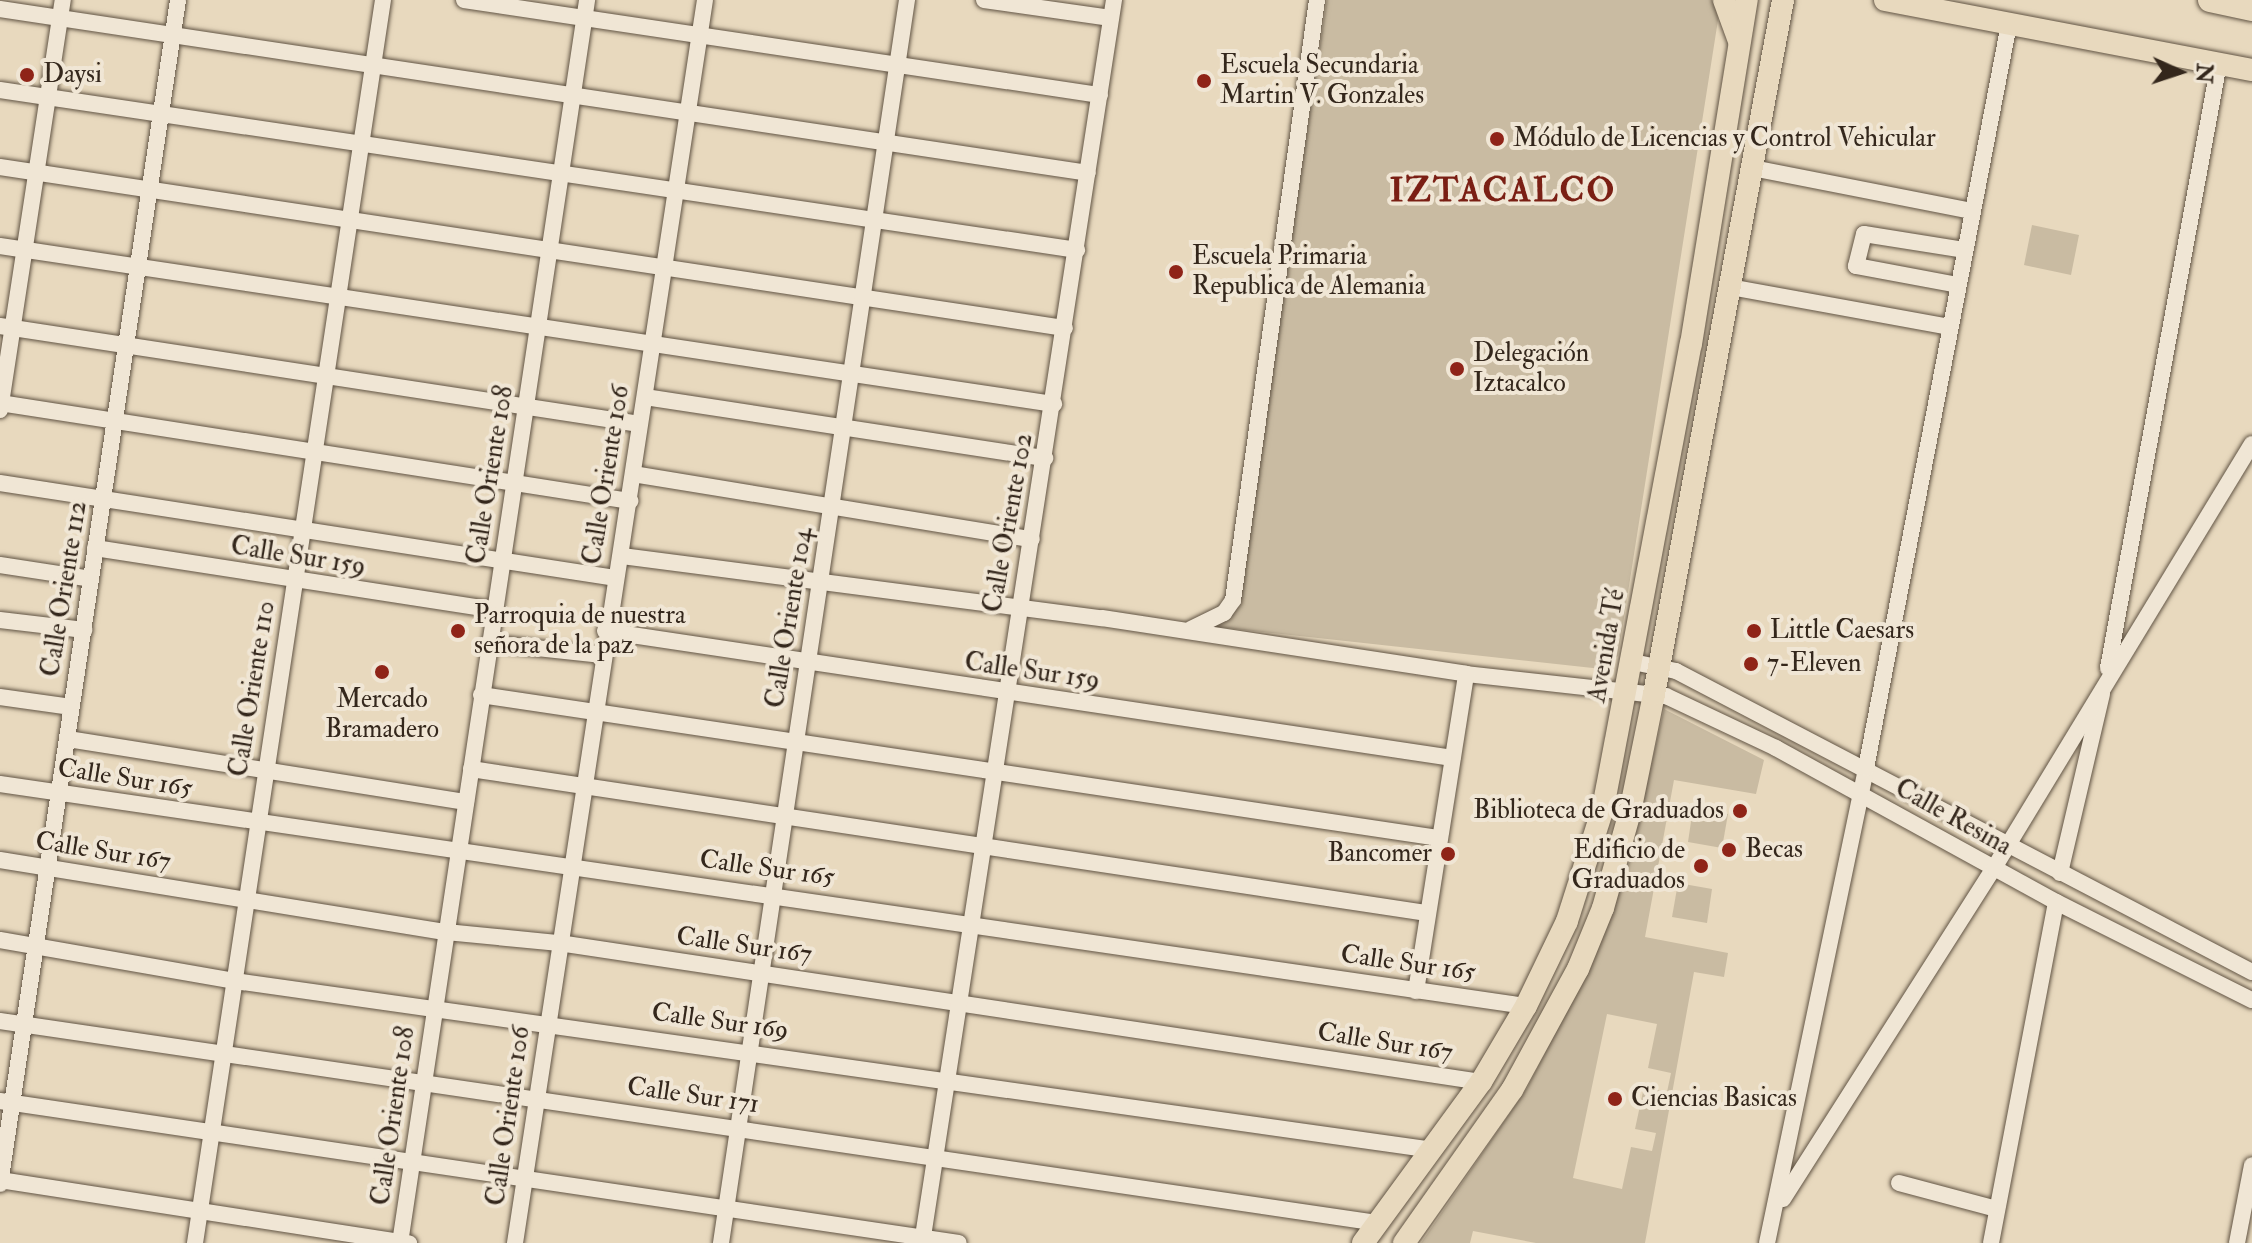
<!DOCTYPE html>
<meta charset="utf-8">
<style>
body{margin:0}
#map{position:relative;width:2252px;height:1243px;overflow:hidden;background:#e8d9be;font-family:"IM FELL Double Pica",serif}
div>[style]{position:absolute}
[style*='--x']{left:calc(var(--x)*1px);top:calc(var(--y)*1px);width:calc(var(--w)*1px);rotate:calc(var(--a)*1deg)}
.green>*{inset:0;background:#c9bba2}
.roads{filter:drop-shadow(0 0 2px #615444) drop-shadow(0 0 2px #615444)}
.minor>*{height:16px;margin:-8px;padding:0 8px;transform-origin:8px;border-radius:8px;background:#f0e6d5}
.major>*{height:22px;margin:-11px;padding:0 11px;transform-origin:11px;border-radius:11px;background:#e8d9be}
.highway>*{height:24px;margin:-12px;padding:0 12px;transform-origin:12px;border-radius:12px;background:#e8d9be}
.dots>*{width:22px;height:22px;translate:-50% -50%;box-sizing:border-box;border:4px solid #f0e6d5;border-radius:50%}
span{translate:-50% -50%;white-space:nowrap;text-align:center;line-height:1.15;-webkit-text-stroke:8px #f0e6d5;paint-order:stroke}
.poi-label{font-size:26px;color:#34271c}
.left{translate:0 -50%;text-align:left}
.right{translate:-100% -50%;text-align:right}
.street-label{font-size:26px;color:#34271c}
.district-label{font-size:34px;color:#7a1f14;font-weight:700;letter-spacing:2px}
.north{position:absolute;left:2140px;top:32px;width:80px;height:80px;-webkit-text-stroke:6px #f0e6d5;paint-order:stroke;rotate:93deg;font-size:22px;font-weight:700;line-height:32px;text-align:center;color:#34271c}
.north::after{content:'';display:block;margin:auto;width:28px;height:36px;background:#34271c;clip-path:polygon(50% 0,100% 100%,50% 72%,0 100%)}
</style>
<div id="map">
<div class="green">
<div style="clip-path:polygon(1327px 0,1716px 0,1718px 20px,1618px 656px,1602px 669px,1217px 627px,1234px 612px)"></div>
<div style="clip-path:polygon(2032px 225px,2079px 235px,2071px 275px,2024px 265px)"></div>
<div style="clip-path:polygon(evenodd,1664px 709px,1764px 760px,1756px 794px,1674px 780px,1645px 937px,1728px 953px,1724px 977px,1694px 972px,1645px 1243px,1536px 1243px,1473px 1231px,1470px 1243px,1421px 1243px,1527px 1088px,1588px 970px,1629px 863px,1664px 709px,1607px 1014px,1657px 1024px,1648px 1068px,1671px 1073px,1667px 1092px,1644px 1087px,1635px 1129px,1656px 1133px,1652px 1151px,1631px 1147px,1622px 1189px,1573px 1178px,1607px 1014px)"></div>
<div style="clip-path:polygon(1693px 808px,1728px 814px,1722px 848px,1688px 842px)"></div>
<div style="clip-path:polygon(1678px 883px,1712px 889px,1707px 923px,1672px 917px)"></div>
</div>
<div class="roads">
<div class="minor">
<div style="--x:464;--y:0;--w:643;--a:8.5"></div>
<div style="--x:984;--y:0;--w:128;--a:8.1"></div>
<div style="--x:0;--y:9;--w:1100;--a:8.57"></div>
<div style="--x:0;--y:90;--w:1089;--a:8.45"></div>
<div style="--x:0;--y:167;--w:1077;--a:8.6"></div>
<div style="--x:1752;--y:168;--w:223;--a:11.1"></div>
<div style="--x:0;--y:246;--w:1066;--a:8.53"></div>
<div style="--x:1958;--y:285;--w:104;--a:-169.4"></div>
<div style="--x:1856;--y:266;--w:33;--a:-76"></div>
<div style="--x:1864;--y:234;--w:101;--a:9.1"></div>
<div style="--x:1730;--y:287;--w:224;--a:10.3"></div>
<div style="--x:0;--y:326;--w:647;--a:8.71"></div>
<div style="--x:645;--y:397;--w:405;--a:8.7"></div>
<div style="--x:0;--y:403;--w:638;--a:8.84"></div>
<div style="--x:0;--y:410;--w:415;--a:-81.3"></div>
<div style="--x:633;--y:474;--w:404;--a:9.3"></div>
<div style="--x:0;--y:483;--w:622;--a:8.78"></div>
<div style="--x:95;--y:548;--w:404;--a:8.8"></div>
<div style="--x:622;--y:556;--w:484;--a:7.4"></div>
<div style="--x:1102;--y:618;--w:368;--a:8.7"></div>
<div style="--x:1466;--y:674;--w:201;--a:6.3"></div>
<div style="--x:1666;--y:696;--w:122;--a:25.3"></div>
<div style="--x:1776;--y:748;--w:320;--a:28.8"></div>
<div style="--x:2056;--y:902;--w:219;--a:26.6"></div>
<div style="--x:0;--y:565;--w:92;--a:8.7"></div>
<div style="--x:0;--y:620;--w:85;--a:6.8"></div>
<div style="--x:1191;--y:629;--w:37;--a:-26"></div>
<div style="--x:1224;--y:613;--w:16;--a:-55"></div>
<div style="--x:1233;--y:600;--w:606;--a:-82.03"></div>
<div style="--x:605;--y:631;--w:857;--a:8.52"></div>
<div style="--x:489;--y:643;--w:113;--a:6.1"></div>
<div style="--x:1633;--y:662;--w:44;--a:11.8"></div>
<div style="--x:1676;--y:671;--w:650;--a:27.59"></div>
<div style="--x:2108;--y:668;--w:615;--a:-79.6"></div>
<div style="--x:481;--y:695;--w:969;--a:8.49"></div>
<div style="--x:0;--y:697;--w:72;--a:8"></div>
<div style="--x:68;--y:739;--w:403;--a:9"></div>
<div style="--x:471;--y:769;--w:967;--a:8.57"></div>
<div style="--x:0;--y:784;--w:1542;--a:8.28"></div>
<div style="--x:0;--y:860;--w:452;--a:9.2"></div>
<div style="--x:446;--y:932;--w:114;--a:5.6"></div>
<div style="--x:559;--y:943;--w:932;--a:8.57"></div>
<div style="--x:2060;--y:873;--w:184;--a:-76.8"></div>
<div style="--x:0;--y:940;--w:239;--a:9.9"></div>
<div style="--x:235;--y:981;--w:1210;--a:8.03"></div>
<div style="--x:1416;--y:991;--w:321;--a:-81"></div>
<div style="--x:0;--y:1021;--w:1393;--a:8.34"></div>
<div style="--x:0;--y:1101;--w:969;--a:8.42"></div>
<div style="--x:0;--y:1180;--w:414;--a:8.8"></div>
<div style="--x:1899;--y:1183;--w:101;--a:14.9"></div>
<div style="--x:0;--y:1184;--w:1197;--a:-81.45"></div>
<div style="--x:1783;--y:1199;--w:393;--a:-57.5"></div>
<div style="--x:1994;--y:868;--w:496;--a:-58.7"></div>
<div style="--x:195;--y:1243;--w:1257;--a:-81.4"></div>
<div style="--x:400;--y:1243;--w:1257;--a:-81.44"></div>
<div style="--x:515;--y:1243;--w:1257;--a:-81.31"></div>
<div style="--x:721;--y:1243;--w:1257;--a:-81.49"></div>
<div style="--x:922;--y:1243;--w:1258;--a:-81.22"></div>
<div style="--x:1767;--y:1243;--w:485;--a:-78.2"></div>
<div style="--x:1866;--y:768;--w:758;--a:-79.12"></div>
<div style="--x:1991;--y:1243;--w:347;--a:-79.2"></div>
<div style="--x:2237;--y:1243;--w:79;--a:-79.1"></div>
</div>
<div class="major">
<div style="--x:1724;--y:0;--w:44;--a:69.9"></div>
<div style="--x:1885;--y:0;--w:374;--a:10.8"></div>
<div style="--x:1363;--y:1243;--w:200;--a:-53.8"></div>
<div style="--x:1481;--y:1082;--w:88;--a:-59.4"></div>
<div style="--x:1526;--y:1006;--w:94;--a:-64.2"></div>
<div style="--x:1567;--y:921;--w:119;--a:-72.3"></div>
<div style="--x:1603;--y:808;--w:472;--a:-79.3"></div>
<div style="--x:1691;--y:344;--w:349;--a:-80.8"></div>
<div style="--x:1404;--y:1243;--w:187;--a:-54.8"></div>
<div style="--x:1512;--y:1090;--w:138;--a:-61.4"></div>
<div style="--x:1578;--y:969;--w:66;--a:-67.7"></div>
<div style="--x:1603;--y:908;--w:100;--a:-74.3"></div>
<div style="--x:1630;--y:812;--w:120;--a:-78.5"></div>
<div style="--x:1654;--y:694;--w:706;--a:-79.47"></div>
</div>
<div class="highway">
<div style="--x:2210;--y:0;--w:43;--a:12.1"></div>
</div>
</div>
<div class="dots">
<div style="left:27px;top:75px;background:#8f2418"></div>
<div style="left:1204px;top:81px;background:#8f2418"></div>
<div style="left:1497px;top:139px;background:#8f2418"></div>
<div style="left:1176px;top:272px;background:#8f2418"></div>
<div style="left:1457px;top:369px;background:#8f2418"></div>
<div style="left:458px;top:631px;background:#8f2418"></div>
<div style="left:1754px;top:631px;background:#8f2418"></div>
<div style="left:1751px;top:664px;background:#8f2418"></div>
<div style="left:382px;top:672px;background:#8f2418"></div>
<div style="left:1740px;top:811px;background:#8f2418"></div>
<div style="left:1729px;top:850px;background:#8f2418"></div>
<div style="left:1448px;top:854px;background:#8f2418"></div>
<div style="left:1701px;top:866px;background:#8f2418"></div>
<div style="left:1615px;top:1099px;background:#8f2418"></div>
</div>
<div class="poi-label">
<span class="left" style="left:1220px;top:81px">Escuela Secundaria<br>Martin V. Gonzales</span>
<span class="left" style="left:43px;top:75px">Daysi</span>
<span class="left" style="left:1513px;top:139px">Módulo de Licencias y Control Vehicular</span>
<span class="left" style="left:1192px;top:272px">Escuela Primaria<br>Republica de Alemania</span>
<span class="left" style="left:1473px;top:369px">Delegación<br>Iztacalco</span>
<span class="left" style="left:474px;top:631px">Parroquia de nuestra<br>señora de la paz</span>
<span class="left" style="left:1770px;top:631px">Little Caesars</span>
<span class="left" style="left:1767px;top:664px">7-Eleven</span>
<span style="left:382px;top:715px">Mercado<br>Bramadero</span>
<span class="right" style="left:1724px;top:811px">Biblioteca de Graduados</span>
<span class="left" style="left:1745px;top:850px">Becas</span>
<span class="right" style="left:1685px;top:866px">Edificio de<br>Graduados</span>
<span class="right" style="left:1432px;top:854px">Bancomer</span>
<span class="left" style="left:1631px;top:1099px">Ciencias Basicas</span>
</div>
<div class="street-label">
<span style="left:491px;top:475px;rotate:-81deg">Calle Oriente 108</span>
<span style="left:607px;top:475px;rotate:-81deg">Calle Oriente 106</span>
<span style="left:1009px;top:523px;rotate:-80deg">Calle Oriente 102</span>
<span style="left:298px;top:557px;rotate:9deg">Calle Sur 159</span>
<span style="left:65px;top:589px;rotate:-81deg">Calle Oriente 112</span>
<span style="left:790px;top:618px;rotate:-81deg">Calle Oriente 104</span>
<span style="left:1607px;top:646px;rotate:-80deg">Avenida Té</span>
<span style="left:1032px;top:672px;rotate:8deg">Calle Sur 159</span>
<span style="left:253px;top:689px;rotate:-81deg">Calle Oriente 110</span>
<span style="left:125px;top:779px;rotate:9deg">Calle Sur 165</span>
<span style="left:1953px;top:818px;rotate:29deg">Calle Resina</span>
<span style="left:103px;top:852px;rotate:9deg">Calle Sur 167</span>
<span style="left:767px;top:869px;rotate:8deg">Calle Sur 165</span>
<span style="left:744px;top:946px;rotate:8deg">Calle Sur 167</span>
<span style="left:1408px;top:964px;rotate:8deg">Calle Sur 165</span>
<span style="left:720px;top:1022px;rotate:8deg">Calle Sur 169</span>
<span style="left:1385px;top:1043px;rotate:9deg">Calle Sur 167</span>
<span style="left:693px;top:1096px;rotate:8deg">Calle Sur 171</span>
<span style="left:394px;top:1116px;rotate:-82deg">Calle Oriente 108</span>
<span style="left:509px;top:1116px;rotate:-82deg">Calle Oriente 106</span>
</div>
<div class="district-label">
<span style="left:1503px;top:191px">IZTACALCO</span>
</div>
<div class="north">N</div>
</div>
